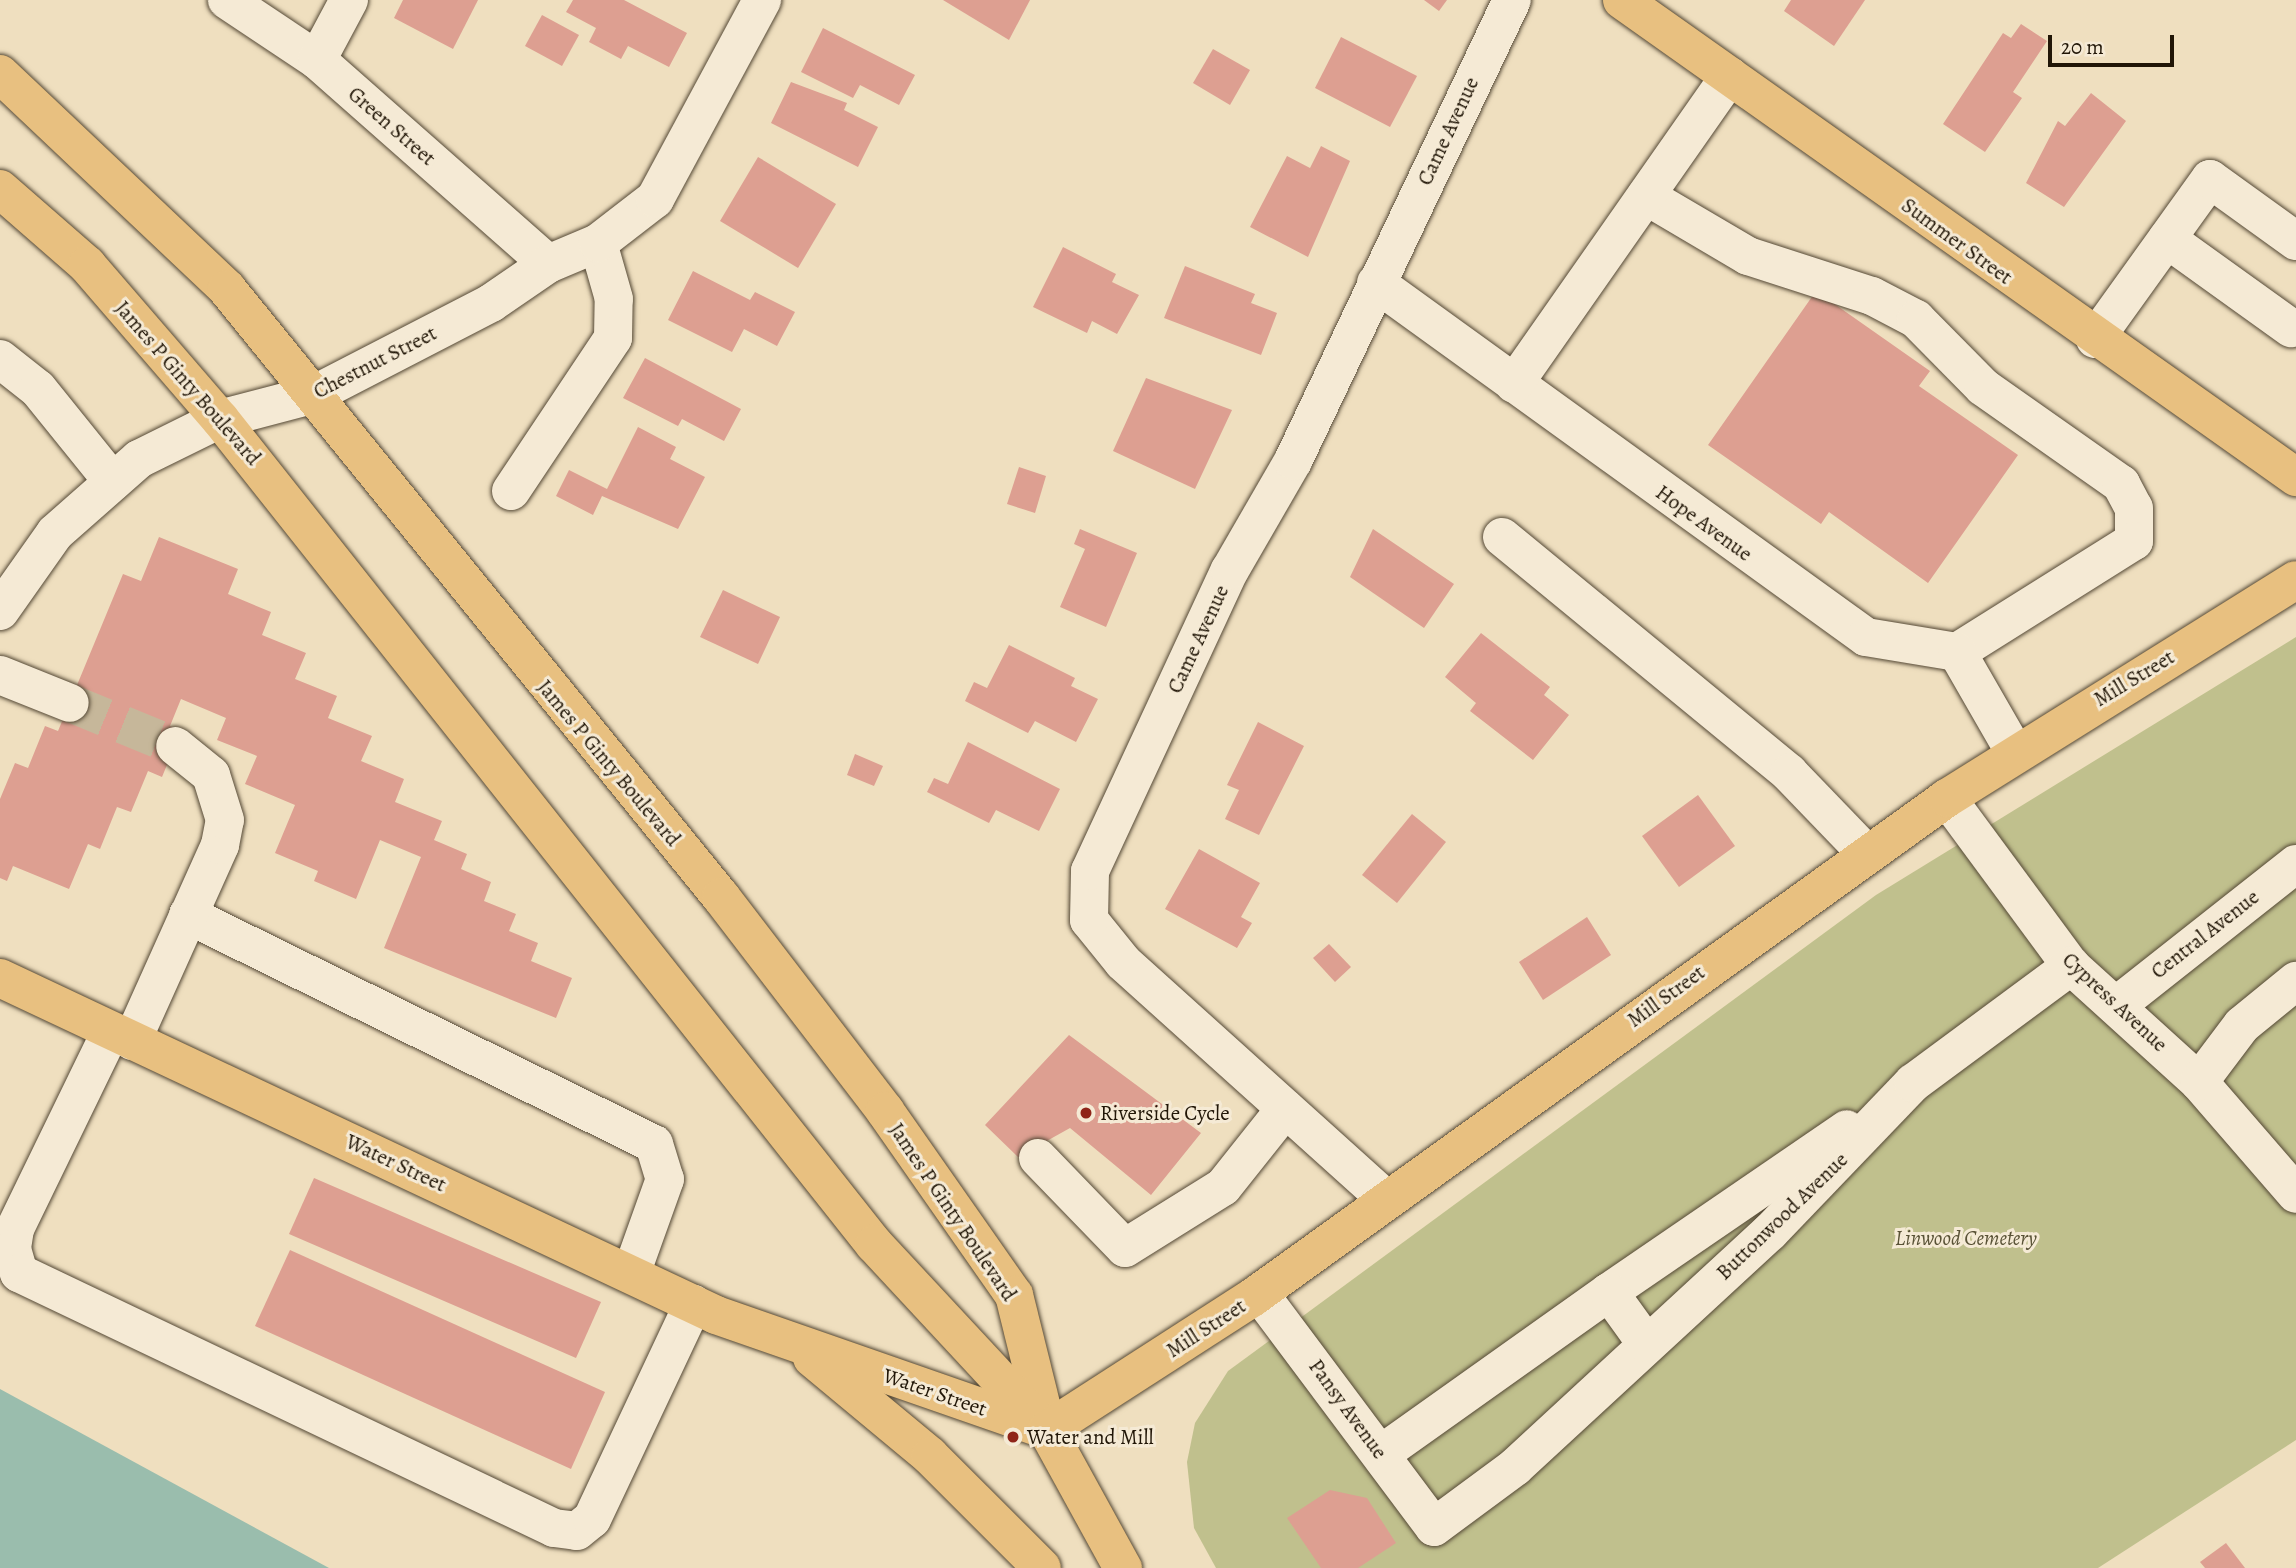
<!DOCTYPE html>
<style>
body{margin:0}
#map{position:relative;width:2296px;height:1568px;overflow:hidden;background:#efdfbf;font-family:Alegreya,serif}
div>[style]{position:absolute}
[style*='--x']{left:calc(var(--x)*1px);top:calc(var(--y)*1px);width:calc(var(--w)*1px);rotate:calc(var(--a)*1deg)}
.green>*{inset:0;background:#c0c08d}
.water>*{inset:0;background:#9abdad}
.building>*{inset:0;background:#dd9f91}
.minor-tunnel>*{height:38px;margin-top:-19px;transform-origin:0;background:repeating-linear-gradient(90deg,#c6b79a 0 38px,transparent 0 57px)}
.roads{filter:drop-shadow(0 0 2px #544835) drop-shadow(0 0 2px #544835)}
.minor>*{height:38px;margin:-19px;padding:0 19px;transform-origin:19px;border-radius:19px;background:#f5ead5}
.major>*{height:38px;margin:-19px;padding:0 19px;transform-origin:19px;border-radius:19px;background:#e8c080}
.dots>*{width:19px;height:19px;translate:-50% -50%;box-sizing:border-box;border:4px solid #f5ead5;border-radius:50%}
span{translate:-50% -50%;white-space:nowrap;text-align:center;line-height:1.15;-webkit-text-stroke:6px #f5ead5;paint-order:stroke}
.street-label{font-size:21px;color:#211607}
.poi-label{font-size:21px;color:#211607}
.left{translate:0 -50%;text-align:left}
.park-label{font-size:21px;color:#595236;font-style:italic}
.scale{position:absolute;left:2048px;top:35px;width:126px;height:32px;box-sizing:border-box;border:4px solid #211607;border-top:0;padding-left:9px;font-size:21px;line-height:24px;white-space:nowrap;color:#211607;-webkit-text-stroke:5px #f5ead5;paint-order:stroke}
</style>
<div id="map">
<div class="green">
<div style="clip-path:polygon(2296px 637px,2296px 1440px,2098px 1568px,1216px 1568px,1194px 1528px,1187px 1462px,1195px 1423px,1228px 1371px,1876px 895px)"></div>
</div>
<div class="water">
<div style="clip-path:polygon(0 1389px,329px 1568px,0 1568px)"></div>
</div>
<div class="building">
<div style="clip-path:polygon(403px 0,478px 0,453px 49px,394px 18px)"></div>
<div style="clip-path:polygon(573px 0,624px 0,687px 33px,669px 67px,628px 46px,621px 59px,589px 42px,596px 28px,566px 12px)"></div>
<div style="clip-path:polygon(943px 0,1030px 0,1009px 40px)"></div>
<div style="clip-path:polygon(1424px 0,1447px 0,1439px 11px)"></div>
<div style="clip-path:polygon(1791px 0,1865px 0,1834px 46px,1784px 11px)"></div>
<div style="clip-path:polygon(542px 15px,579px 35px,562px 66px,525px 46px)"></div>
<div style="clip-path:polygon(2021px 24px,2047px 41px,2013px 92px,2022px 98px,1985px 152px,1943px 124px,2003px 33px,2011px 38px)"></div>
<div style="clip-path:polygon(823px 28px,915px 75px,899px 105px,860px 85px,853px 98px,801px 72px)"></div>
<div style="clip-path:polygon(1341px 37px,1417px 76px,1390px 127px,1315px 88px)"></div>
<div style="clip-path:polygon(1213px 49px,1250px 70px,1230px 105px,1193px 83px)"></div>
<div style="clip-path:polygon(791px 82px,847px 103px,844px 110px,878px 127px,858px 167px,771px 123px)"></div>
<div style="clip-path:polygon(2091px 93px,2126px 121px,2064px 207px,2026px 183px,2058px 121px,2065px 126px)"></div>
<div style="clip-path:polygon(1321px 146px,1350px 161px,1308px 257px,1250px 227px,1287px 156px,1310px 168px)"></div>
<div style="clip-path:polygon(758px 157px,836px 204px,798px 268px,720px 221px)"></div>
<div style="clip-path:polygon(1063px 247px,1116px 274px,1112px 282px,1139px 295px,1117px 334px,1092px 321px,1087px 333px,1033px 307px)"></div>
<div style="clip-path:polygon(1185px 266px,1255px 294px,1251px 303px,1277px 313px,1261px 355px,1164px 318px)"></div>
<div style="clip-path:polygon(693px 271px,750px 300px,755px 292px,795px 312px,777px 346px,744px 329px,732px 352px,668px 320px)"></div>
<div style="clip-path:polygon(1816px 291px,1930px 371px,1919px 386px,2018px 455px,1928px 583px,1829px 512px,1821px 524px,1708px 445px)"></div>
<div style="clip-path:polygon(645px 358px,741px 409px,724px 441px,682px 419px,678px 426px,623px 398px)"></div>
<div style="clip-path:polygon(1146px 378px,1232px 410px,1195px 489px,1113px 451px)"></div>
<div style="clip-path:polygon(638px 427px,676px 447px,670px 459px,705px 477px,678px 529px,602px 496px,593px 515px,556px 496px,569px 470px,607px 489px)"></div>
<div style="clip-path:polygon(1019px 467px,1046px 476px,1035px 513px,1007px 504px)"></div>
<div style="clip-path:polygon(1080px 529px,1137px 553px,1106px 627px,1060px 607px,1085px 549px,1074px 544px)"></div>
<div style="clip-path:polygon(1373px 529px,1454px 584px,1424px 628px,1350px 577px)"></div>
<div style="clip-path:polygon(159px 537px,238px 569px,228px 594px,271px 612px,262px 635px,306px 653px,295px 679px,337px 696px,328px 718px,372px 736px,361px 761px,404px 779px,395px 802px,442px 821px,434px 840px,467px 854px,461px 869px,491px 882px,484px 901px,516px 914px,509px 931px,538px 943px,531px 961px,572px 978px,556px 1018px,384px 948px,421px 857px,380px 840px,356px 899px,314px 881px,318px 871px,275px 853px,295px 805px,245px 784px,257px 756px,217px 740px,226px 718px,181px 699px,170px 726px,181px 731px,162px 777px,148px 771px,131px 812px,117px 807px,100px 849px,88px 844px,69px 889px,13px 866px,7px 881px,0 878px,0 799px,15px 763px,28px 768px,45px 726px,58px 731px,123px 574px,141px 581px)"></div>
<div style="clip-path:polygon(723px 590px,780px 617px,758px 664px,700px 637px)"></div>
<div style="clip-path:polygon(1481px 633px,1550px 687px,1544px 695px,1569px 715px,1533px 760px,1470px 711px,1476px 703px,1445px 677px)"></div>
<div style="clip-path:polygon(1009px 645px,1075px 678px,1071px 686px,1098px 699px,1076px 742px,1035px 721px,1028px 733px,965px 701px,974px 682px,987px 688px)"></div>
<div style="clip-path:polygon(1258px 722px,1304px 746px,1259px 835px,1225px 819px,1239px 790px,1227px 785px)"></div>
<div style="clip-path:polygon(968px 742px,1060px 789px,1039px 831px,996px 810px,989px 823px,927px 792px,934px 778px,948px 784px)"></div>
<div style="clip-path:polygon(855px 754px,883px 766px,874px 786px,847px 775px)"></div>
<div style="clip-path:polygon(1698px 795px,1735px 846px,1679px 887px,1642px 836px)"></div>
<div style="clip-path:polygon(1412px 814px,1446px 842px,1397px 903px,1362px 875px)"></div>
<div style="clip-path:polygon(1199px 849px,1260px 883px,1241px 917px,1252px 923px,1237px 948px,1165px 909px)"></div>
<div style="clip-path:polygon(1587px 917px,1611px 955px,1543px 1000px,1519px 962px)"></div>
<div style="clip-path:polygon(1329px 944px,1351px 967px,1335px 982px,1313px 958px)"></div>
<div style="clip-path:polygon(1069px 1035px,1201px 1133px,1151px 1195px,1070px 1128px,1018px 1157px,985px 1125px)"></div>
<div style="clip-path:polygon(314px 1178px,601px 1302px,576px 1358px,289px 1234px)"></div>
<div style="clip-path:polygon(290px 1250px,605px 1392px,571px 1469px,255px 1326px)"></div>
<div style="clip-path:polygon(1330px 1490px,1367px 1498px,1396px 1543px,1358px 1568px,1321px 1568px,1287px 1518px)"></div>
<div style="clip-path:polygon(2226px 1543px,2245px 1568px,2205px 1568px,2200px 1562px)"></div>
</div>
<div class="minor-tunnel">
<div style="--x:70;--y:703;--w:113;--a:22.3"></div>
</div>
<div class="roads">
<div class="minor">
<div style="--x:227;--y:0;--w:108;--a:33.7"></div>
<div style="--x:317;--y:60;--w:308;--a:41.4"></div>
<div style="--x:317;--y:60;--w:68;--a:-61.9"></div>
<div style="--x:1646;--y:196;--w:118;--a:30.5"></div>
<div style="--x:1748;--y:256;--w:130;--a:17.9"></div>
<div style="--x:1872;--y:296;--w:50;--a:27.6"></div>
<div style="--x:1916;--y:319;--w:95;--a:45.4"></div>
<div style="--x:1983;--y:387;--w:169;--a:35.1"></div>
<div style="--x:2121;--y:484;--w:27;--a:62"></div>
<div style="--x:2134;--y:508;--w:33;--a:90"></div>
<div style="--x:2134;--y:541;--w:209;--a:147.9"></div>
<div style="--x:2167;--y:239;--w:153;--a:35.7"></div>
<div style="--x:1376;--y:283;--w:604;--a:35.85"></div>
<div style="--x:1866;--y:637;--w:92;--a:9.4"></div>
<div style="--x:1957;--y:652;--w:116;--a:60.1"></div>
<div style="--x:2095;--y:339;--w:197;--a:-54.3"></div>
<div style="--x:2210;--y:179;--w:106;--a:35.8"></div>
<div style="--x:0;--y:359;--w:48;--a:38.3"></div>
<div style="--x:38;--y:389;--w:119;--a:51.1"></div>
<div style="--x:1514;--y:384;--w:376;--a:-55"></div>
<div style="--x:511;--y:491;--w:184;--a:-56.3"></div>
<div style="--x:613;--y:338;--w:39;--a:-89"></div>
<div style="--x:614;--y:299;--w:58;--a:-105.9"></div>
<div style="--x:1502;--y:537;--w:372;--a:39.4"></div>
<div style="--x:1789;--y:773;--w:111;--a:46.1"></div>
<div style="--x:0;--y:611;--w:95;--a:-54.8"></div>
<div style="--x:55;--y:533;--w:112;--a:-41.4"></div>
<div style="--x:139;--y:459;--w:90;--a:-26.3"></div>
<div style="--x:220;--y:419;--w:98;--a:-14.7"></div>
<div style="--x:315;--y:394;--w:198;--a:-27.3"></div>
<div style="--x:491;--y:303;--w:69;--a:-34.4"></div>
<div style="--x:548;--y:264;--w:54;--a:-22.8"></div>
<div style="--x:598;--y:243;--w:72;--a:-37.7"></div>
<div style="--x:655;--y:199;--w:226;--a:-61.7"></div>
<div style="--x:0;--y:675;--w:75;--a:21.8"></div>
<div style="--x:1947;--y:798;--w:209;--a:53.6"></div>
<div style="--x:2071;--y:966;--w:173;--a:42.2"></div>
<div style="--x:2199;--y:1082;--w:148;--a:49.1"></div>
<div style="--x:188;--y:915;--w:519;--a:26.17"></div>
<div style="--x:654;--y:1144;--w:37;--a:73"></div>
<div style="--x:665;--y:1179;--w:101;--a:109.7"></div>
<div style="--x:2116;--y:1006;--w:229;--a:-38.3"></div>
<div style="--x:111;--y:1031;--w:220;--a:115.9"></div>
<div style="--x:15;--y:1229;--w:20;--a:99"></div>
<div style="--x:12;--y:1249;--w:25;--a:74"></div>
<div style="--x:19;--y:1273;--w:593;--a:25.48"></div>
<div style="--x:554;--y:1528;--w:23;--a:7"></div>
<div style="--x:577;--y:1531;--w:19;--a:-39"></div>
<div style="--x:592;--y:1519;--w:238;--a:-64.8"></div>
<div style="--x:132;--y:1041;--w:215;--a:-65.8"></div>
<div style="--x:220;--y:845;--w:25;--a:-79"></div>
<div style="--x:225;--y:820;--w:47;--a:-107.3"></div>
<div style="--x:211;--y:775;--w:46;--a:-141.1"></div>
<div style="--x:2199;--y:1082;--w:71;--a:-53"></div>
<div style="--x:2242;--y:1025;--w:70;--a:-39.2"></div>
<div style="--x:1038;--y:1158;--w:125;--a:46"></div>
<div style="--x:1125;--y:1248;--w:115;--a:-31.9"></div>
<div style="--x:1223;--y:1187;--w:100;--a:-51.5"></div>
<div style="--x:1386;--y:1199;--w:354;--a:-138"></div>
<div style="--x:1123;--y:962;--w:54;--a:-129"></div>
<div style="--x:1089;--y:920;--w:49;--a:-88.8"></div>
<div style="--x:1090;--y:871;--w:332;--a:-65.1"></div>
<div style="--x:1230;--y:570;--w:126;--a:-60"></div>
<div style="--x:1293;--y:461;--w:510;--a:-64.59"></div>
<div style="--x:1609;--y:1292;--w:288;--a:-34.4"></div>
<div style="--x:1259;--y:1293;--w:292;--a:53.2"></div>
<div style="--x:1434;--y:1527;--w:101;--a:-36.5"></div>
<div style="--x:1515;--y:1467;--w:347;--a:-42.7"></div>
<div style="--x:1770;--y:1232;--w:207;--a:-46.2"></div>
<div style="--x:1913;--y:1083;--w:197;--a:-36.5"></div>
<div style="--x:1381;--y:1454;--w:280;--a:-35.4"></div>
<div style="--x:1609;--y:1292;--w:62;--a:54.2"></div>
</div>
<div class="major">
<div style="--x:1622;--y:0;--w:826;--a:35.29"></div>
<div style="--x:0;--y:74;--w:313;--a:43.4"></div>
<div style="--x:227;--y:289;--w:783;--a:50.91"></div>
<div style="--x:721;--y:897;--w:270;--a:52.5"></div>
<div style="--x:885;--y:1111;--w:225;--a:55"></div>
<div style="--x:1014;--y:1295;--w:137;--a:76.1"></div>
<div style="--x:0;--y:189;--w:116;--a:41.1"></div>
<div style="--x:87;--y:265;--w:203;--a:49.2"></div>
<div style="--x:220;--y:419;--w:1053;--a:51.6"></div>
<div style="--x:874;--y:1244;--w:254;--a:47.1"></div>
<div style="--x:1047;--y:1430;--w:158;--a:61.2"></div>
<div style="--x:0;--y:978;--w:791;--a:25.2"></div>
<div style="--x:716;--y:1315;--w:344;--a:19.2"></div>
<div style="--x:812;--y:1358;--w:153;--a:39.7"></div>
<div style="--x:930;--y:1456;--w:158;--a:45"></div>
<div style="--x:1047;--y:1430;--w:244;--a:-32.8"></div>
<div style="--x:1252;--y:1298;--w:856;--a:-35.73"></div>
<div style="--x:1947;--y:798;--w:411;--a:-32"></div>
</div>
</div>
<div class="dots">
<div style="left:1086px;top:1113px;background:#8f2418"></div>
<div style="left:1013px;top:1437px;background:#8f2418"></div>
</div>
<div class="street-label">
<span style="left:392px;top:126px;rotate:41deg">Green Street</span>
<span style="left:1448px;top:131px;rotate:-65deg">Came Avenue</span>
<span style="left:1957px;top:241px;rotate:36deg">Summer Street</span>
<span style="left:375px;top:362px;rotate:-27deg">Chestnut Street</span>
<span style="left:188px;top:383px;rotate:49deg">James P Ginty Boulevard</span>
<span style="left:1704px;top:523px;rotate:36deg">Hope Avenue</span>
<span style="left:1198px;top:639px;rotate:-65deg">Came Avenue</span>
<span style="left:2134px;top:678px;rotate:-31deg">Mill Street</span>
<span style="left:609px;top:763px;rotate:50deg">James P Ginty Boulevard</span>
<span style="left:2205px;top:934px;rotate:-38deg">Central Avenue</span>
<span style="left:1666px;top:996px;rotate:-36deg">Mill Street</span>
<span style="left:2115px;top:1002px;rotate:43deg">Cypress Avenue</span>
<span style="left:396px;top:1163px;rotate:25deg">Water Street</span>
<span style="left:953px;top:1212px;rotate:56deg">James P Ginty Boulevard</span>
<span style="left:1782px;top:1216px;rotate:-44deg">Buttonwood Avenue</span>
<span style="left:1206px;top:1328px;rotate:-33deg">Mill Street</span>
<span style="left:935px;top:1392px;rotate:19deg">Water Street</span>
<span style="left:1348px;top:1409px;rotate:54deg">Pansy Avenue</span>
</div>
<div class="poi-label">
<span class="left" style="left:1100px;top:1113px">Riverside Cycle</span>
<span class="left" style="left:1027px;top:1437px">Water and Mill</span>
</div>
<div class="park-label">
<span style="left:1966px;top:1238px">Linwood Cemetery</span>
</div>
<div class="scale">20 m</div>
</div>
